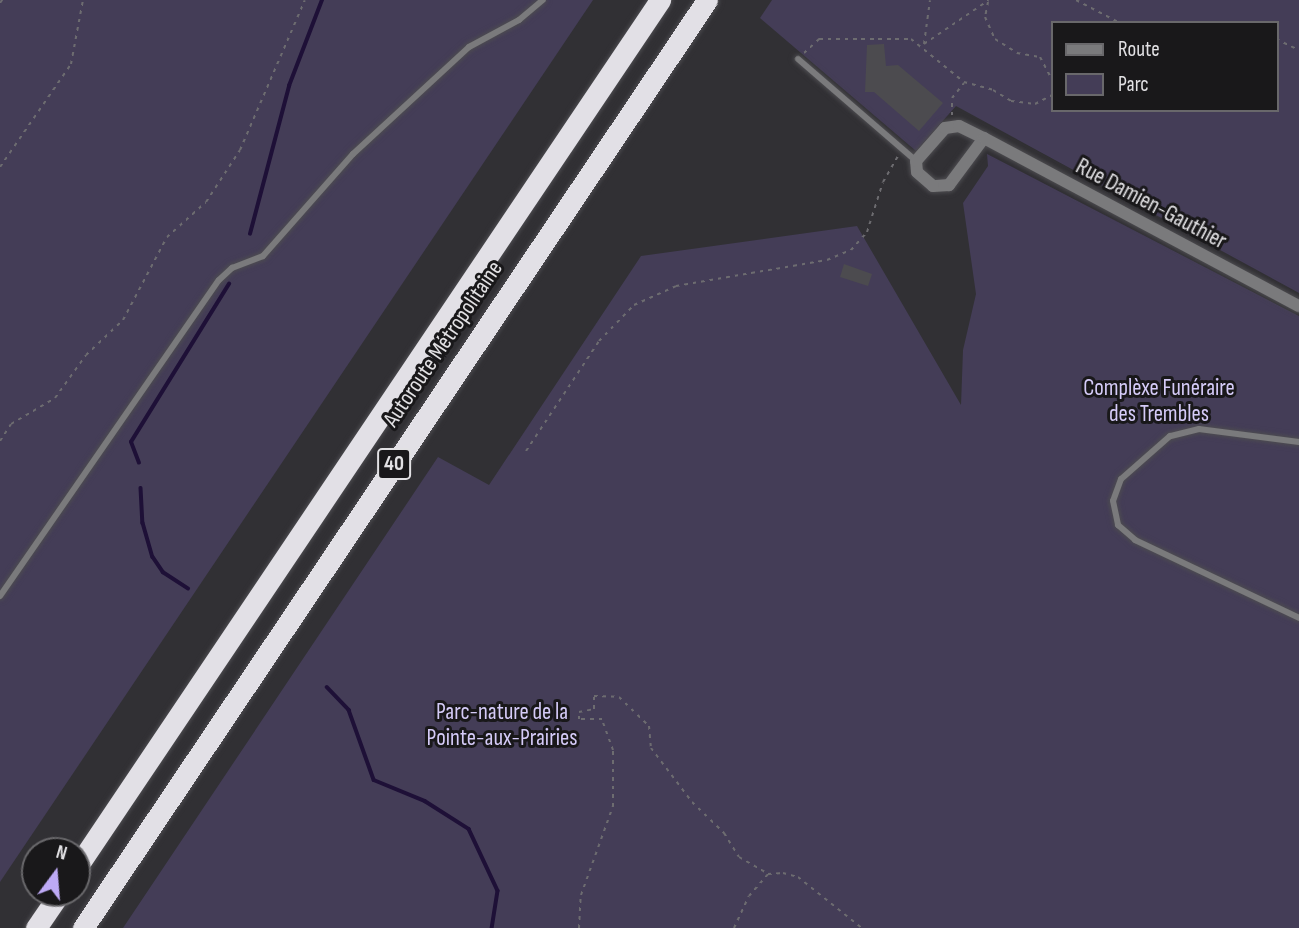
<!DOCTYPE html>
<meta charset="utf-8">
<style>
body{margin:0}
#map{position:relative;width:1299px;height:928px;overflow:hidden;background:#313034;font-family:"Sofia Sans Condensed",sans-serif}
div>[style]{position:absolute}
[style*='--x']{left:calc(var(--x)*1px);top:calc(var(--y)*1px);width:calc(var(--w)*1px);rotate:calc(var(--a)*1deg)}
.green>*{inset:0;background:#443d57}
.stream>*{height:3.5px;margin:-1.75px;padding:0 1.75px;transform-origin:1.75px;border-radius:1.75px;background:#1e1037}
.building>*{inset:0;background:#4c4b4f}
.path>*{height:2px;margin-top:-1px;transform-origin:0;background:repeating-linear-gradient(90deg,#6d6c70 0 3.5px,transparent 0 8.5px)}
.roads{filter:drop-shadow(0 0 2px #4d4c50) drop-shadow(0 0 2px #4d4c50)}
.service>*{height:6px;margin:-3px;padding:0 3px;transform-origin:3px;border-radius:3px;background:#7a7a7c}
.minor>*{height:12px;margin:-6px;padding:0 6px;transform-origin:6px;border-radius:6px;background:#7a7a7c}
.motorway>*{height:21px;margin:-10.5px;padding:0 10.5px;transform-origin:10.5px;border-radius:10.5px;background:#e2e0e6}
span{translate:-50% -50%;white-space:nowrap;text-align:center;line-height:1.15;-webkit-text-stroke:6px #19181a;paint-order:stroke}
.shield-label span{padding:2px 5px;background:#19181a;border:2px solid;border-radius:5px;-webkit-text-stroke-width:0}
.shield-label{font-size:21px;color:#e2e1e4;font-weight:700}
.street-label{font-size:23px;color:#e2e1e4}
.park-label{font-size:23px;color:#d5cbf8}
.legend{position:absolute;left:1051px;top:21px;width:228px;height:91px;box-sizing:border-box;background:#19181a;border:2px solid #69686b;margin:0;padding:9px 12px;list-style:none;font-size:21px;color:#e2e1e4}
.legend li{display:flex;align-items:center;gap:14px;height:35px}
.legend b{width:35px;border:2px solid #69686b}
.north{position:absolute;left:21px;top:837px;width:70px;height:70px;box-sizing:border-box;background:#19181a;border:2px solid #69686b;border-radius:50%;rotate:16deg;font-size:19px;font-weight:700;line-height:28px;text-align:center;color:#e2e1e4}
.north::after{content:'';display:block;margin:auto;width:24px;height:32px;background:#bda9f5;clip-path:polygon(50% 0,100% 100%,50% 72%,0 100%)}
</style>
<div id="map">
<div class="green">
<div style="clip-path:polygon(0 0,593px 0,0 882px)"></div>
<div style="clip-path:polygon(evenodd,772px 0,1299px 0,1299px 293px,956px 106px,916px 151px,760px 18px,772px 0,1052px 23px,1276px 23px,1276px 110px,1052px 110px,1052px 23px)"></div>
<div style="clip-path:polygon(987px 154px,1299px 316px,1299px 928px,123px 928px,438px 457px,489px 485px,641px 256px,857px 226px,961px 405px,963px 350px,976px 294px,963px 203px,988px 166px)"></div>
</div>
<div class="stream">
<div style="--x:250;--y:234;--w:153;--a:-75.2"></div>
<div style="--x:289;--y:86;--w:92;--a:-69"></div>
<div style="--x:139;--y:463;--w:22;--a:-111"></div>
<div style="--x:131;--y:442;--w:186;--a:-58.2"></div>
<div style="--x:141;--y:488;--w:35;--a:87"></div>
<div style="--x:143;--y:523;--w:35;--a:74"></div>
<div style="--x:153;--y:557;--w:18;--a:56"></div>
<div style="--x:163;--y:572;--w:30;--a:33"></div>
<div style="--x:327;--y:687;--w:32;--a:46"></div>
<div style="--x:349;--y:710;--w:74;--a:70.3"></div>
<div style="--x:374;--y:780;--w:55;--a:22.4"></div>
<div style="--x:425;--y:801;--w:52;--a:32.5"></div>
<div style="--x:469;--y:829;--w:68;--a:64.9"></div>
<div style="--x:498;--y:891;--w:37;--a:99"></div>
</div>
<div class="building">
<div style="clip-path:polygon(884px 44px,886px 66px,898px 65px,943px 103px,919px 131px,874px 92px,865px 92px,867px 45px)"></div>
<div style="clip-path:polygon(844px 264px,872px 274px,868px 286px,840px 277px)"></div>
</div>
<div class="path">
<div style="--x:1076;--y:0;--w:50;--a:27.6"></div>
<div style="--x:988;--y:2;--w:15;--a:101"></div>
<div style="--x:985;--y:17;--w:24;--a:66"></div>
<div style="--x:995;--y:39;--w:26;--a:32"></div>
<div style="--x:1017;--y:53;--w:23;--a:10"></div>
<div style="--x:1040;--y:57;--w:26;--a:62"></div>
<div style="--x:0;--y:3;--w:4;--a:-56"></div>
<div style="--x:1276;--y:39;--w:25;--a:26"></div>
<div style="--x:924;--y:44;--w:78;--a:-34.1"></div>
<div style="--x:924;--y:44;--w:44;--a:-82.2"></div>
<div style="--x:804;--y:53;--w:21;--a:-43"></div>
<div style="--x:819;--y:39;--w:92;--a:0"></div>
<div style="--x:911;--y:39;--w:68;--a:39.1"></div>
<div style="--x:964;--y:82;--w:30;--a:15"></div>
<div style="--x:993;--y:90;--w:21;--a:31"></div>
<div style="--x:1011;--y:101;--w:24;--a:7"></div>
<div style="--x:1035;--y:104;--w:19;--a:-28"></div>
<div style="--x:952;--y:115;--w:17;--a:-90"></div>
<div style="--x:952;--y:98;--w:19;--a:-51"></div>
<div style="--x:0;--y:167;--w:125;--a:-55.4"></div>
<div style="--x:71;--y:64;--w:65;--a:-79.4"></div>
<div style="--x:0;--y:441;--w:20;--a:-57"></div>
<div style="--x:11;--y:424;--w:51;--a:-30.6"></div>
<div style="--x:55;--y:398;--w:53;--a:-54.2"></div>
<div style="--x:86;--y:355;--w:51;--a:-43.4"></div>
<div style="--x:123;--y:320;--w:94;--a:-62.1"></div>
<div style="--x:167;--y:237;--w:52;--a:-41.9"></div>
<div style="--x:206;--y:202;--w:62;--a:-56.8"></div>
<div style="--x:240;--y:150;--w:163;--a:-66.6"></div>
<div style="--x:526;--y:451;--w:132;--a:-56.4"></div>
<div style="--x:599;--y:341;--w:50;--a:-45.8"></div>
<div style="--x:634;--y:305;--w:46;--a:-24.3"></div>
<div style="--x:676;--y:286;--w:153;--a:-9.8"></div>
<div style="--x:827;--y:260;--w:26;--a:-23"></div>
<div style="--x:851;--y:250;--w:24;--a:-48"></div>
<div style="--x:867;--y:232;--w:52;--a:-72.3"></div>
<div style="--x:883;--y:182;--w:30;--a:-60"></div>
<div style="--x:579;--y:928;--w:33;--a:-87"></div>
<div style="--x:581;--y:895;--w:95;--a:-70.2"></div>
<div style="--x:613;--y:806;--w:56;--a:-90"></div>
<div style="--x:613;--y:750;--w:33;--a:-110"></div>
<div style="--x:602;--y:719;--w:23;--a:180"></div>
<div style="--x:579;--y:719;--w:7;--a:-90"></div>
<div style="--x:579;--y:712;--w:15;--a:-11"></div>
<div style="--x:594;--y:709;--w:13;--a:-90"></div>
<div style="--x:594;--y:696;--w:25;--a:2"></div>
<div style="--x:619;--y:697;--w:42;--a:44"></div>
<div style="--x:649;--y:726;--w:22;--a:85"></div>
<div style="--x:651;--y:748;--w:68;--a:52.8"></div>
<div style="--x:692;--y:802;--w:45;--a:44.1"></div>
<div style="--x:724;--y:833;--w:28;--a:58"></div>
<div style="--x:739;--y:857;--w:34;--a:30"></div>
<div style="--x:734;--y:928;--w:35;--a:-65"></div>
<div style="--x:749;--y:896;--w:29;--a:-49"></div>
<div style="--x:768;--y:874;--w:15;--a:-4"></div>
<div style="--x:783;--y:873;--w:16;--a:15"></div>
<div style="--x:798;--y:877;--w:82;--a:38.6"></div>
</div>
<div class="roads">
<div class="service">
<div style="--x:798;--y:59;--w:156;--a:40.8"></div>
<div style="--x:1299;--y:442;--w:101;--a:-172.6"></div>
<div style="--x:1199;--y:429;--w:30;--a:166"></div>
<div style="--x:1170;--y:436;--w:65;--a:138.7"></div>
<div style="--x:1121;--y:479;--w:23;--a:110"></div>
<div style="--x:1113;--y:501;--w:25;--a:78"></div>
<div style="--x:1118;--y:525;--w:23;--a:41"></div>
<div style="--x:1135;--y:540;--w:182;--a:25.4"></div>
<div style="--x:0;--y:596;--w:384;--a:-55.3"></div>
<div style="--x:219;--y:280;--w:18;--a:-43"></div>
<div style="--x:232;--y:268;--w:33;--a:-21"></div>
<div style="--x:263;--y:256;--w:136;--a:-48.6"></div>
<div style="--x:353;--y:154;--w:158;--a:-42.7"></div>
<div style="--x:469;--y:47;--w:57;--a:-28.4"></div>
<div style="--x:519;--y:20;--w:31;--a:-40"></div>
</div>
<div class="minor">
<div style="--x:984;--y:138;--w:59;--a:126.7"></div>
<div style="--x:949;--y:185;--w:16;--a:176"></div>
<div style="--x:933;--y:186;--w:21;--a:-139"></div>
<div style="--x:917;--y:172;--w:11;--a:-95"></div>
<div style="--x:916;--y:161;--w:44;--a:-48.7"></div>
<div style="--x:945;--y:128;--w:14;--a:-8"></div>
<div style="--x:959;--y:126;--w:28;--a:26"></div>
<div style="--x:984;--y:138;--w:357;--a:28.1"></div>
</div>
<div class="motorway">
<div style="--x:77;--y:867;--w:1045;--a:-56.08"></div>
<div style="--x:36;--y:928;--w:42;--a:-55.6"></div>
<div style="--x:83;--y:928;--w:1118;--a:-56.08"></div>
</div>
</div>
<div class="shield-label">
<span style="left:394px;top:464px">40</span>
</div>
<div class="street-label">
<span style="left:1151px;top:204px;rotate:28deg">Rue Damien-Gauthier</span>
<span style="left:443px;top:344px;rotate:-56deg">Autoroute Métropolitaine</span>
</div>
<div class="park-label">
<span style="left:1159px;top:401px">Complèxe Funéraire<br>des Trembles</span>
<span style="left:502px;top:725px">Parc-nature de la<br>Pointe-aux-Prairies</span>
</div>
<ul class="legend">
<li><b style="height:9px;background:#7a7a7c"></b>Route</li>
<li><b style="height:19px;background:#443d57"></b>Parc</li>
</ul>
<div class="north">N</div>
</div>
